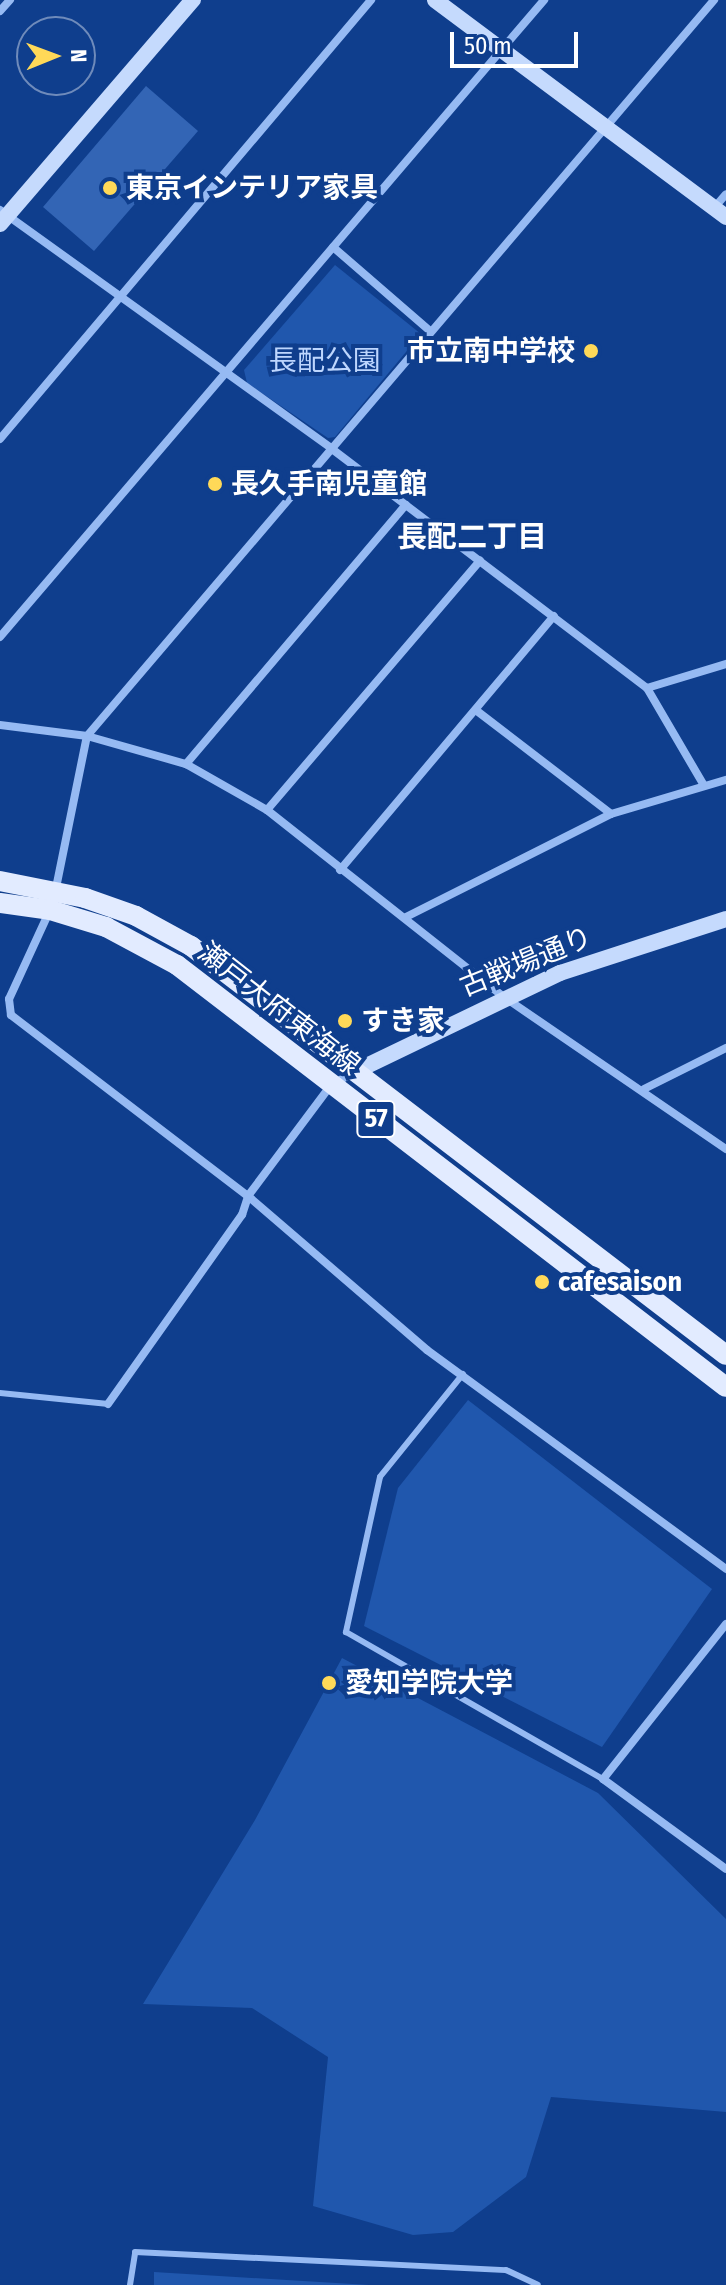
<!DOCTYPE html>
<meta charset="utf-8">
<style>
body{margin:0}
#map{position:relative;width:726px;height:2285px;overflow:hidden;background:#0f3e8d;font-family:"Fira Sans Condensed","Noto Sans JP",sans-serif}
div>[style]{position:absolute}
[style*='--x']{left:calc(var(--x)*1px);top:calc(var(--y)*1px);width:calc(var(--w)*1px);rotate:calc(var(--a)*1deg)}
.green>*{inset:0;background:#2057ad}
.building>*{inset:0;background:#3365b5}
.lane>*{height:6px;margin:-3px;padding:0 3px;transform-origin:3px;border-radius:3px;background:#96baf3}
.street>*{height:8px;margin:-4px;padding:0 4px;transform-origin:4px;border-radius:4px;background:#96baf3}
.secondary>*{height:16px;margin:-8px;padding:0 8px;transform-origin:8px;border-radius:8px;background:#c5dafd}
.primary>*{height:20px;margin:-10px;padding:0 10px;transform-origin:10px;border-radius:10px;background:#e2ebff}
.dots>*{width:22px;height:22px;translate:-50% -50%;box-sizing:border-box;border:4px solid #0f3e8d;border-radius:50%}
span{translate:-50% -50%;white-space:nowrap;text-align:center;line-height:1.15;-webkit-text-stroke:8px #0f3e8d;paint-order:stroke}
.shield-label span{padding:2px 6px;background:#0f3e8d;border:2px solid;border-radius:6px;-webkit-text-stroke-width:0}
.shield-label{font-size:26px;color:#fff;font-weight:700}
.poi-label{font-size:28px;color:#fff;font-weight:700}
.left{translate:0 -50%;text-align:left}
.right{translate:-100% -50%;text-align:right}
.park-label{font-size:28px;color:#bdd6fe}
.street-label{font-size:28px;color:#fff}
.neighbourhood-label{font-size:30px;color:#fff;font-weight:700}
.north{position:absolute;left:16px;top:16px;width:80px;height:80px;box-sizing:border-box;background:#0f3e8d;border:2px solid #6f8bbb;border-radius:50%;rotate:89deg;font-size:22px;font-weight:700;line-height:32px;text-align:center;color:#fff}
.north::after{content:'';display:block;margin:auto;width:28px;height:36px;background:#ffd958;clip-path:polygon(50% 0,100% 100%,50% 72%,0 100%)}
.scale{position:absolute;left:450px;top:32px;width:128px;height:36px;box-sizing:border-box;border:4px solid #fff;border-top:0;padding-left:10px;font-size:24px;line-height:28px;white-space:nowrap;color:#fff;-webkit-text-stroke:6px #0f3e8d;paint-order:stroke}
</style>
<div id="map">
<div class="green">
<div style="clip-path:polygon(335px 265px,421px 334px,335px 437px,328px 438px,247px 383px,244px 370px)"></div>
<div style="clip-path:polygon(468px 1400px,712px 1589px,602px 1747px,364px 1626px,398px 1488px)"></div>
<div style="clip-path:polygon(342px 1658px,598px 1793px,726px 1919px,726px 2112px,551px 2097px,526px 2177px,453px 2232px,413px 2235px,313px 2206px,328px 2057px,252px 2008px,143px 2004px,255px 1820px)"></div>
<div style="clip-path:polygon(154px 2272px,369px 2285px,154px 2285px)"></div>
</div>
<div class="building">
<div style="clip-path:polygon(146px 86px,198px 131px,94px 251px,43px 207px)"></div>
</div>
<div class="lane">
<div style="--x:463;--y:1374;--w:132;--a:128.9"></div>
<div style="--x:380;--y:1477;--w:159;--a:102.4"></div>
<div style="--x:346;--y:1632;--w:296;--a:29.8"></div>
<div style="--x:0;--y:1393;--w:109;--a:5.8"></div>
<div style="--x:130;--y:2285;--w:33;--a:-81"></div>
<div style="--x:135;--y:2252;--w:371;--a:2.8"></div>
<div style="--x:506;--y:2270;--w:35;--a:25"></div>
</div>
<div class="street">
<div style="--x:0;--y:11;--w:15;--a:-48"></div>
<div style="--x:714;--y:208;--w:18;--a:-49"></div>
<div style="--x:0;--y:210;--w:409;--a:35.7"></div>
<div style="--x:332;--y:449;--w:395;--a:37.2"></div>
<div style="--x:647;--y:688;--w:111;--a:59.7"></div>
<div style="--x:333;--y:247;--w:128;--a:40.9"></div>
<div style="--x:0;--y:439;--w:575;--a:-49.8"></div>
<div style="--x:0;--y:637;--w:838;--a:-49.5"></div>
<div style="--x:647;--y:688;--w:83;--a:-16.9"></div>
<div style="--x:477;--y:711;--w:169;--a:37.5"></div>
<div style="--x:0;--y:725;--w:88;--a:7.2"></div>
<div style="--x:87;--y:736;--w:103;--a:15.8"></div>
<div style="--x:186;--y:764;--w:93;--a:29.6"></div>
<div style="--x:267;--y:810;--w:302;--a:38.3"></div>
<div style="--x:504;--y:997;--w:269;--a:34.4"></div>
<div style="--x:186;--y:764;--w:340;--a:-49.7"></div>
<div style="--x:267;--y:810;--w:328;--a:-49.5"></div>
<div style="--x:340;--y:870;--w:332;--a:-49.9"></div>
<div style="--x:56;--y:888;--w:155;--a:-78.5"></div>
<div style="--x:87;--y:736;--w:967;--a:-49.57"></div>
<div style="--x:50;--y:910;--w:98;--a:114.7"></div>
<div style="--x:9;--y:999;--w:16;--a:83"></div>
<div style="--x:11;--y:1015;--w:298;--a:37.4"></div>
<div style="--x:248;--y:1196;--w:236;--a:40.7"></div>
<div style="--x:427;--y:1350;--w:371;--a:36.2"></div>
<div style="--x:406;--y:917;--w:229;--a:-26.7"></div>
<div style="--x:611;--y:814;--w:120;--a:-16.5"></div>
<div style="--x:644;--y:1089;--w:92;--a:-26.6"></div>
<div style="--x:108;--y:1404;--w:232;--a:-54.7"></div>
<div style="--x:242;--y:1215;--w:20;--a:-72"></div>
<div style="--x:248;--y:1196;--w:139;--a:-53.2"></div>
<div style="--x:331;--y:1085;--w:25;--a:-29"></div>
<div style="--x:726;--y:1624;--w:198;--a:128.4"></div>
<div style="--x:603;--y:1779;--w:152;--a:36.2"></div>
</div>
<div class="secondary">
<div style="--x:435;--y:0;--w:363;--a:36.7"></div>
<div style="--x:0;--y:224;--w:296;--a:-49.3"></div>
<div style="--x:354;--y:1072;--w:229;--a:-25.7"></div>
<div style="--x:560;--y:973;--w:175;--a:-18"></div>
</div>
<div class="primary">
<div style="--x:0;--y:881;--w:87;--a:11.3"></div>
<div style="--x:85;--y:898;--w:54;--a:19.4"></div>
<div style="--x:136;--y:916;--w:63;--a:28.6"></div>
<div style="--x:191;--y:946;--w:673;--a:37.4"></div>
<div style="--x:0;--y:903;--w:50;--a:8"></div>
<div style="--x:50;--y:910;--w:59;--a:16.9"></div>
<div style="--x:106;--y:927;--w:81;--a:28.2"></div>
<div style="--x:177;--y:965;--w:692;--a:37.55"></div>
</div>
<div class="dots">
<div style="left:110px;top:188px;background:#ffd958"></div>
<div style="left:591px;top:351px;background:#ffd958"></div>
<div style="left:215px;top:484px;background:#ffd958"></div>
<div style="left:345px;top:1021px;background:#ffd958"></div>
<div style="left:542px;top:1282px;background:#ffd958"></div>
<div style="left:329px;top:1683px;background:#ffd958"></div>
</div>
<div class="shield-label">
<span style="left:376px;top:1119px">57</span>
</div>
<div class="poi-label">
<span class="left" style="left:126px;top:188px">東京インテリア家具</span>
<span class="right" style="left:575px;top:351px">市立南中学校</span>
<span class="left" style="left:231px;top:484px">長久手南児童館</span>
<span class="left" style="left:361px;top:1021px">すき家</span>
<span class="left" style="left:558px;top:1282px">cafesaison</span>
<span class="left" style="left:345px;top:1683px">愛知学院大学</span>
</div>
<div class="park-label">
<span style="left:325px;top:361px">長配公園</span>
</div>
<div class="street-label">
<span style="left:526px;top:962px;rotate:-22deg">古戦場通り</span>
<span style="left:279px;top:1009px;rotate:38deg">瀬戸大府東海線</span>
</div>
<div class="neighbourhood-label">
<span style="left:472px;top:537px">長配二丁目</span>
</div>
<div class="north">N</div>
<div class="scale">50 m</div>
</div>
